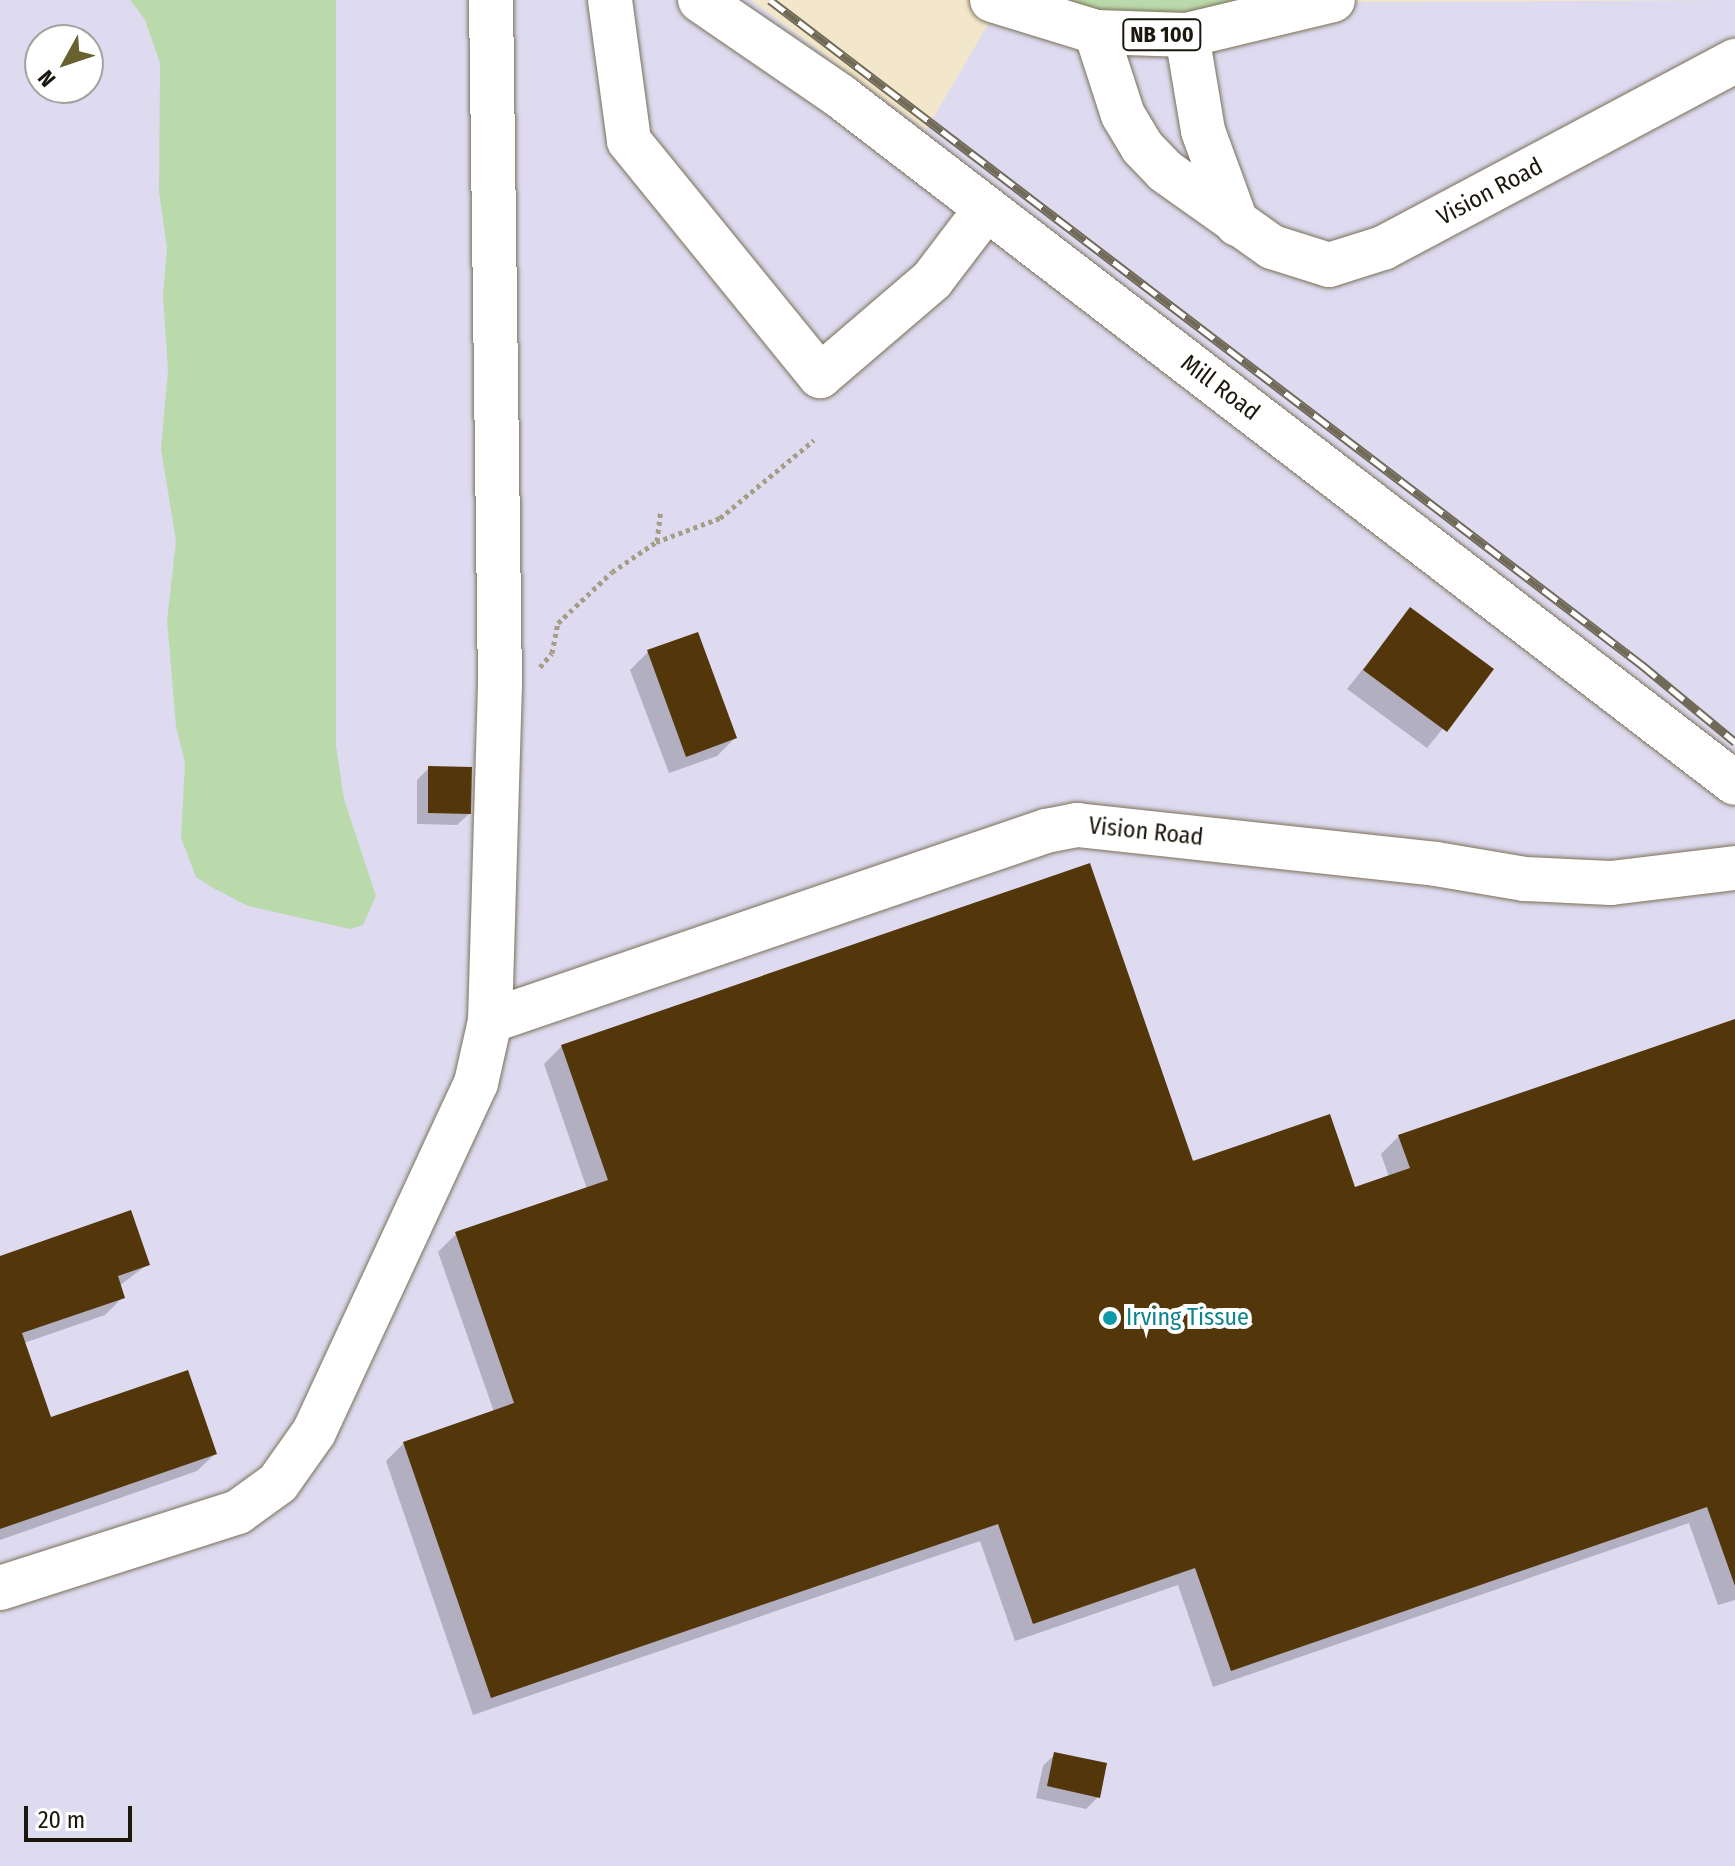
<!DOCTYPE html>
<style>
body{margin:0}
#map{position:relative;width:1735px;height:1866px;overflow:hidden;background:#f2e7ca;font-family:"Fira Sans Condensed",sans-serif}
div>[style]{position:absolute}
[style*='--x']{left:calc(var(--x)*1px);top:calc(var(--y)*1px);width:calc(var(--w)*1px);rotate:calc(var(--a)*1deg)}
.industrial>*{inset:0;background:#dedbf1}
.green>*{inset:0;background:#bbdaac}
.shadow>*{inset:0;background:#0003}
.building>*{inset:0;background:#53360a}
.path>*{height:5px;margin-top:-2.5px;transform-origin:0;background:repeating-linear-gradient(90deg,#a59d86 0 4px,transparent 0 8px)}
.roads{filter:drop-shadow(0 0 2px #7b7158) drop-shadow(0 0 2px #7b7158)}
.minor>*{height:44px;margin:-22px;padding:0 22px;transform-origin:22px;border-radius:22px;background:#fff}
.major>*{height:44px;margin:-22px;padding:0 22px;transform-origin:22px;border-radius:22px;background:#fff}
.rail>*{height:9px;margin-top:-4.5px;transform-origin:0;background:repeating-linear-gradient(90deg,#fff 0 18px,#716a58 0 36px);box-sizing:border-box;border-block:2px solid #716a58}
.dots>*{width:22px;height:22px;translate:-50% -50%;box-sizing:border-box;border:4px solid #fff;border-radius:50%}
span{translate:-50% -50%;white-space:nowrap;text-align:center;line-height:1.15;-webkit-text-stroke:8px #fff;paint-order:stroke}
.shield-label span{padding:2px 6px;background:#fff;border:2px solid;border-radius:6px;-webkit-text-stroke-width:0}
.shield-label{font-size:22px;color:#1b170c;font-weight:700}
.street-label{font-size:24px;color:#1b170c}
.culture-label{font-size:24px;color:#0d838f}
.left{translate:0 -50%;text-align:left}
.north{position:absolute;left:24px;top:24px;width:80px;height:80px;box-sizing:border-box;background:#fff;border:2px solid #a4a29e;border-radius:50%;rotate:230deg;font-size:22px;font-weight:700;line-height:32px;text-align:center;color:#1b170c}
.north::after{content:'';display:block;margin:auto;width:28px;height:36px;background:#69622f;clip-path:polygon(50% 0,100% 100%,50% 72%,0 100%)}
.scale{position:absolute;left:24px;top:1806px;width:108px;height:36px;box-sizing:border-box;border:4px solid #1b170c;border-top:0;padding-left:10px;font-size:24px;line-height:28px;white-space:nowrap;color:#1b170c;-webkit-text-stroke:6px #fff;paint-order:stroke}
</style>
<div id="map">
<div class="industrial">
<div style="clip-path:polygon(evenodd,0 0,751px 0,926px 130px,1000px 4px,1735px 0,1735px 1866px,0 1866px,0 0,40px 40px,88px 40px,88px 88px,40px 88px,40px 40px)"></div>
</div>
<div class="green">
<div style="clip-path:polygon(130px 0,336px 0,336px 746px,344px 799px,376px 896px,363px 925px,350px 929px,248px 906px,213px 888px,196px 877px,181px 838px,185px 763px,176px 727px,167px 620px,176px 541px,161px 449px,168px 370px,163px 296px,167px 248px,159px 192px,160px 63px,145px 20px)"></div>
<div style="clip-path:polygon(992px 0,1333px 0,1187px 35px)"></div>
</div>
<div class="shadow">
<div style="clip-path:polygon(1410px 610px,1491px 669px,1427px 748px,1347px 689px)"></div>
<div style="clip-path:polygon(648px 652px,735px 738px,717px 756px,669px 773px,630px 670px)"></div>
<div style="clip-path:polygon(429px 768px,469px 814px,457px 825px,417px 824px,417px 780px)"></div>
<div style="clip-path:polygon(1735px 1021px,1735px 1600px,1718px 1605px,1689px 1523px,1213px 1687px,1178px 1585px,1015px 1641px,980px 1541px,473px 1715px,386px 1461px,404px 1443px,494px 1412px,438px 1252px,456px 1234px,587px 1189px,544px 1064px,562px 1046px,1354px 1189px,1389px 1177px,1381px 1154px,1399px 1136px)"></div>
<div style="clip-path:polygon(0 1258px,148px 1264px,119px 1286px,123px 1297px,105px 1315px,24px 1343px,50px 1419px,215px 1454px,197px 1471px,0 1540px)"></div>
<div style="clip-path:polygon(1055px 1754px,1098px 1797px,1086px 1809px,1036px 1798px,1043px 1766px)"></div>
</div>
<div class="building">
<div style="clip-path:polygon(1410px 607px,1494px 669px,1447px 732px,1363px 670px)"></div>
<div style="clip-path:polygon(698px 632px,737px 738px,686px 757px,647px 650px)"></div>
<div style="clip-path:polygon(428px 766px,472px 767px,471px 814px,428px 813px)"></div>
<div style="clip-path:polygon(1090px 863px,1193px 1161px,1330px 1114px,1355px 1187px,1410px 1168px,1398px 1135px,1735px 1019px,1735px 1586px,1707px 1507px,1231px 1671px,1195px 1568px,1033px 1624px,998px 1524px,491px 1698px,403px 1442px,514px 1403px,455px 1232px,608px 1180px,561px 1045px)"></div>
<div style="clip-path:polygon(131px 1210px,150px 1265px,118px 1276px,125px 1298px,22px 1333px,51px 1417px,188px 1370px,217px 1454px,0 1529px,0 1256px)"></div>
<div style="clip-path:polygon(1054px 1752px,1107px 1763px,1100px 1798px,1047px 1786px)"></div>
</div>
<div class="path">
<div style="--x:657;--y:541;--w:31;--a:-83"></div>
<div style="--x:540;--y:667;--w:18;--a:-49"></div>
<div style="--x:552;--y:653;--w:31;--a:-79"></div>
<div style="--x:558;--y:623;--w:74;--a:-43.4"></div>
<div style="--x:612;--y:572;--w:53;--a:-34.3"></div>
<div style="--x:656;--y:542;--w:68;--a:-20.6"></div>
<div style="--x:720;--y:518;--w:122;--a:-39.7"></div>
</div>
<div class="roads">
<div class="minor">
<div style="--x:610;--y:0;--w:142;--a:82.3"></div>
<div style="--x:629;--y:141;--w:303;--a:50.9"></div>
<div style="--x:820;--y:376;--w:148;--a:-40.6"></div>
<div style="--x:932;--y:280;--w:89;--a:-52.7"></div>
<div style="--x:700;--y:0;--w:170;--a:34.4"></div>
<div style="--x:840;--y:96;--w:1128;--a:37.51"></div>
<div style="--x:1096;--y:32;--w:87;--a:72"></div>
<div style="--x:1123;--y:115;--w:37;--a:59"></div>
<div style="--x:1142;--y:147;--w:33;--a:46"></div>
<div style="--x:1165;--y:171;--w:131;--a:35.4"></div>
<div style="--x:1272;--y:247;--w:60;--a:17.5"></div>
<div style="--x:1329;--y:265;--w:57;--a:-17.5"></div>
<div style="--x:1383;--y:248;--w:399;--a:-28"></div>
<div style="--x:1187;--y:35;--w:97;--a:80.5"></div>
<div style="--x:1203;--y:131;--w:99;--a:69.9"></div>
<div style="--x:490;--y:1021;--w:588;--a:-18.87"></div>
<div style="--x:1046;--y:831;--w:32;--a:-11"></div>
<div style="--x:1077;--y:825;--w:361;--a:6.2"></div>
<div style="--x:1436;--y:864;--w:90;--a:9.6"></div>
<div style="--x:1525;--y:879;--w:86;--a:2.7"></div>
<div style="--x:1611;--y:883;--w:125;--a:-6.9"></div>
<div style="--x:0;--y:1588;--w:250;--a:-17.7"></div>
<div style="--x:238;--y:1512;--w:49;--a:-35.9"></div>
<div style="--x:278;--y:1483;--w:62;--a:-54.8"></div>
<div style="--x:314;--y:1432;--w:385;--a:-65.1"></div>
<div style="--x:476;--y:1083;--w:64;--a:-77.3"></div>
<div style="--x:490;--y:1021;--w:335;--a:-88.3"></div>
<div style="--x:500;--y:686;--w:686;--a:-90.75"></div>
</div>
<div class="major">
<div style="--x:992;--y:0;--w:109;--a:17.1"></div>
<div style="--x:1096;--y:32;--w:91;--a:1.9"></div>
<div style="--x:1187;--y:35;--w:150;--a:-13.5"></div>
</div>
</div>
<div class="rail">
<div style="--x:770;--y:0;--w:1097;--a:37.33"></div>
<div style="--x:1642;--y:665;--w:121;--a:39.6"></div>
</div>
<div class="dots">
<div style="left:1110px;top:1318px;background:#0f9aa8"></div>
</div>
<div class="shield-label">
<span style="left:1162px;top:35px">NB 100</span>
</div>
<div class="street-label">
<span style="left:1490px;top:192px;rotate:-28deg">Vision Road</span>
<span style="left:1220px;top:388px;rotate:37deg">Mill Road</span>
<span style="left:1146px;top:832px;rotate:6deg">Vision Road</span>
</div>
<div class="culture-label">
<span class="left" style="left:1126px;top:1318px">Irving Tissue</span>
</div>
<div class="north">N</div>
<div class="scale">20 m</div>
</div>
